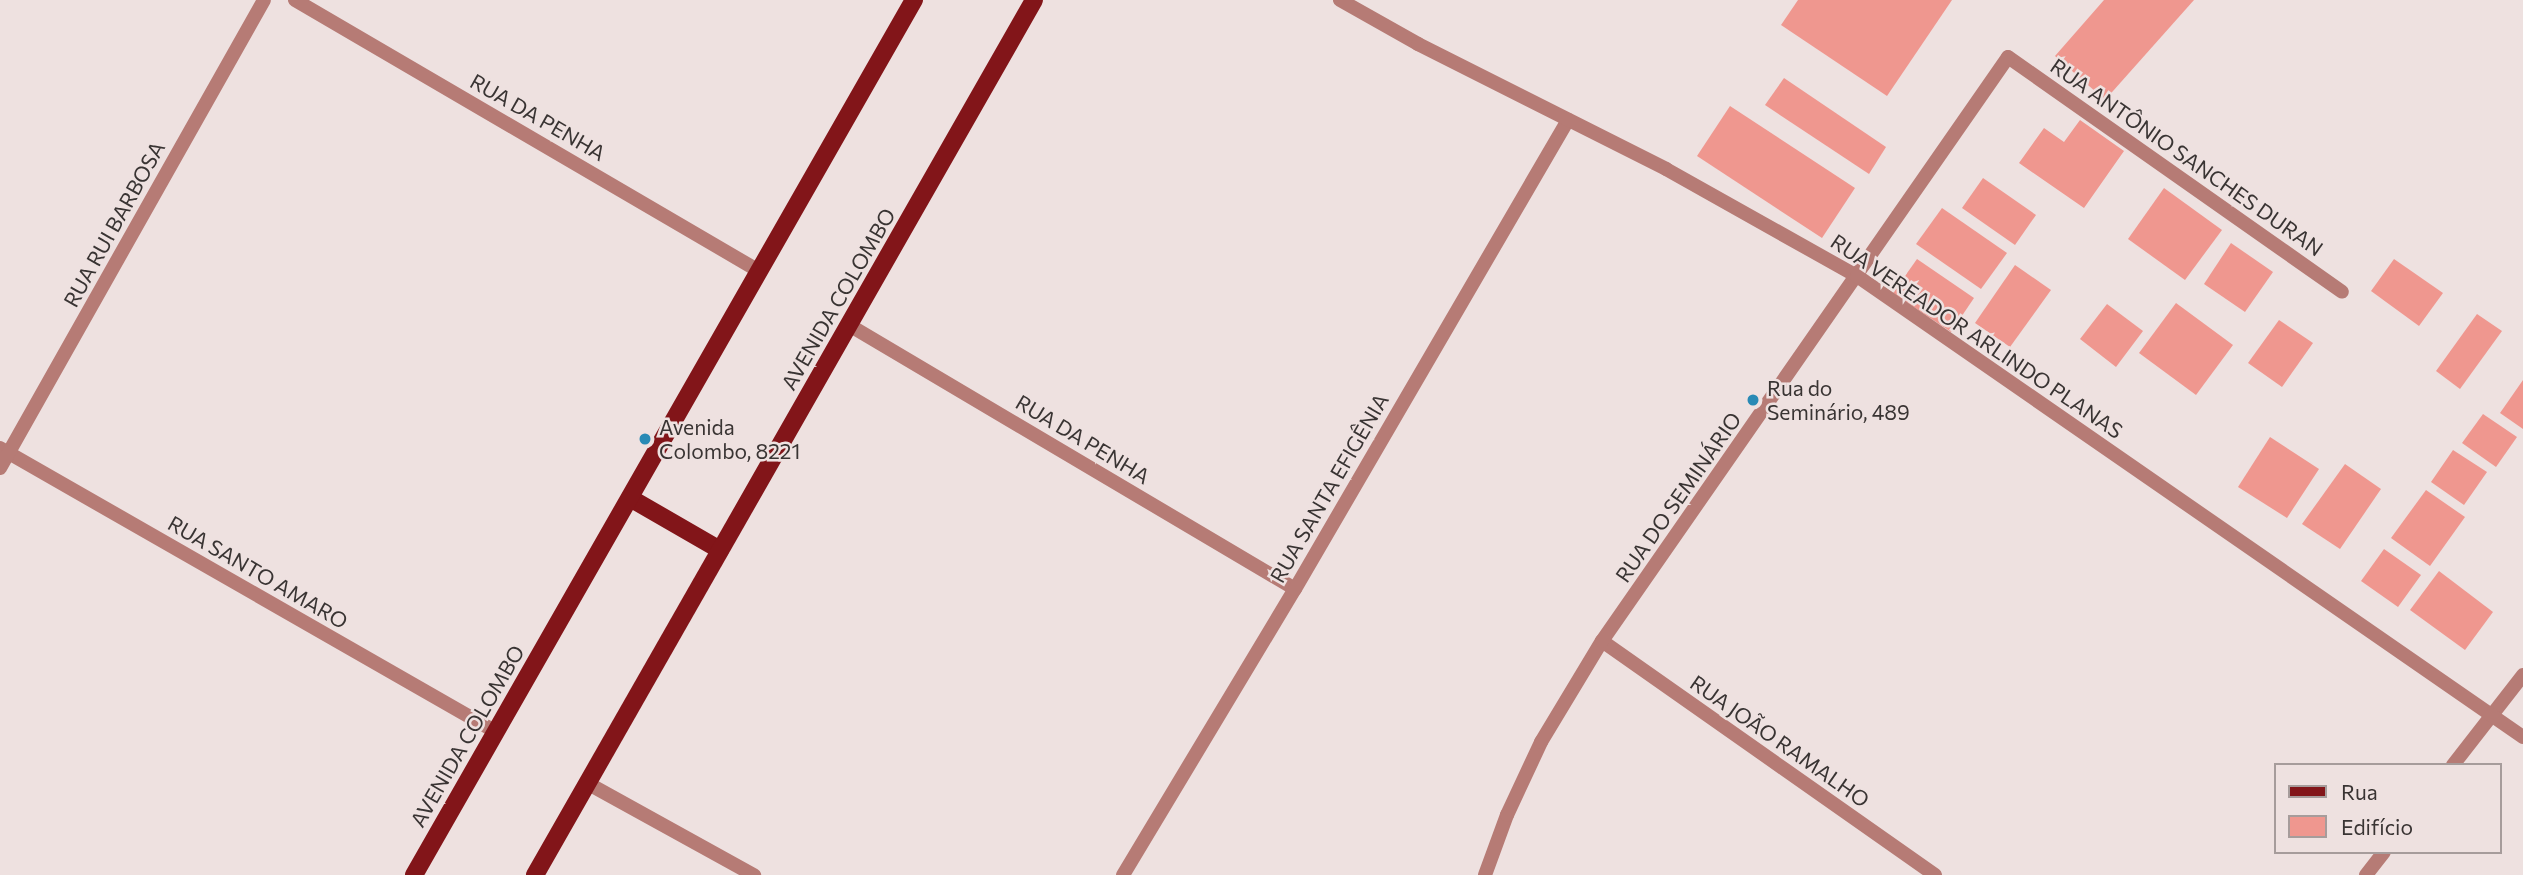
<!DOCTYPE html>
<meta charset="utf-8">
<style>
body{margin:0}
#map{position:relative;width:2523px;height:875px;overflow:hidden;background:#eee1e0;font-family:Commissioner,sans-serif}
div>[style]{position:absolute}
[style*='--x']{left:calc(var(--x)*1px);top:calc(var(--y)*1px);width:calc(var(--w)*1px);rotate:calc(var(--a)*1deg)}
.building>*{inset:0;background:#ef978f}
.service>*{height:14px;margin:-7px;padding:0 7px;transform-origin:7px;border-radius:7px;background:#b67b75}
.minor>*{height:14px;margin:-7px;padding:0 7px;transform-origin:7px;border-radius:7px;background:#b67b75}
.tertiary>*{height:14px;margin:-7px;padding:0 7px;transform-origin:7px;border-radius:7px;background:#b67b75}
.primary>*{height:18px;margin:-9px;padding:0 9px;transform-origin:9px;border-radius:9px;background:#821519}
.dots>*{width:19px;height:19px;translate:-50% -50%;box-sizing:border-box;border:4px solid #eee1e0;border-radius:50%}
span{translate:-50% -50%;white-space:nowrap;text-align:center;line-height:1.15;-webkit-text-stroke:5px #eee1e0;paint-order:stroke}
.street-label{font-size:21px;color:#393433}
.poi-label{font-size:21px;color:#393433}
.left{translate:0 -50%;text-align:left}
.legend{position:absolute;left:2274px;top:763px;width:228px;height:91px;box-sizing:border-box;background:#eee1e0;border:2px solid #a69c9b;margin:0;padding:9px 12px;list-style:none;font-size:21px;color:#393433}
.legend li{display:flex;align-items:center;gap:14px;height:35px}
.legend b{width:35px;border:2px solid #a69c9b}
</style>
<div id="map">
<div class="building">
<div style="clip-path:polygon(1798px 0,1952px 0,1887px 96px,1781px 25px)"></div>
<div style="clip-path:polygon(2104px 0,2194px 0,2105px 100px,2055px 56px)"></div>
<div style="clip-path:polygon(1784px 78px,1886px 147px,1869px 174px,1765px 105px)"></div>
<div style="clip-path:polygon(1730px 106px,1855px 188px,1822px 238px,1697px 156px)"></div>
<div style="clip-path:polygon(2080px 120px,2124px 151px,2084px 208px,2019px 163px,2044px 128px,2064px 142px)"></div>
<div style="clip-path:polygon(1983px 178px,2036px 215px,2015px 245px,1962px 208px)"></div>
<div style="clip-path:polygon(2164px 188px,2222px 230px,2185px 280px,2128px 239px)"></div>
<div style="clip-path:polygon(1942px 208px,2007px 253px,1981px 289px,1916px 244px)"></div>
<div style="clip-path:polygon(2231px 243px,2273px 272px,2245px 312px,2204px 284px)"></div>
<div style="clip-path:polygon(1917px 259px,1974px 298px,1951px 332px,1893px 293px)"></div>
<div style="clip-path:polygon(2394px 259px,2443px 293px,2419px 326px,2371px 291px)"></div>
<div style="clip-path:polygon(2015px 265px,2051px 290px,2010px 347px,1975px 323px)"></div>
<div style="clip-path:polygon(2176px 303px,2233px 345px,2196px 395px,2139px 353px)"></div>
<div style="clip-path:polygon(2107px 304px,2143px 331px,2116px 367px,2080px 339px)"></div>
<div style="clip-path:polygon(2477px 314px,2502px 331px,2460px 389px,2436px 371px)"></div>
<div style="clip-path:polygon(2279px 320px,2313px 343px,2282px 387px,2248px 363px)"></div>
<div style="clip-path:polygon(2523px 380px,2523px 429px,2500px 413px)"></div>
<div style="clip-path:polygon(2483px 414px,2517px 437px,2496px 467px,2462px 443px)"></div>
<div style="clip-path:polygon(2270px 437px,2319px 469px,2287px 518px,2238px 487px)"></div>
<div style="clip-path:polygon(2453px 450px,2487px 472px,2464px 505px,2431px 482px)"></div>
<div style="clip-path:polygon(2345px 464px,2381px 489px,2340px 549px,2302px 524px)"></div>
<div style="clip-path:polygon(2426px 490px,2465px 517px,2430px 566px,2391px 538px)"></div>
<div style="clip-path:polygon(2384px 549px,2421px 575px,2398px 607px,2361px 581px)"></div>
<div style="clip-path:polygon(2439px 571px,2493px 612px,2465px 650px,2410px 610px)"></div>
</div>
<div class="service">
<div style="--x:2008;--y:57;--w:408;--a:35.1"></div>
</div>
<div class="minor">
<div style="--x:295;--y:0;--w:537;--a:30.29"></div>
<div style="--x:849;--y:325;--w:518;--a:30.62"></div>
<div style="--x:0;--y:448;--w:572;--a:29.79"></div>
<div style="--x:0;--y:468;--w:537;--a:-60.57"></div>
<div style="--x:1602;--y:641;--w:407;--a:35.1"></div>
<div style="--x:2453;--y:765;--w:114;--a:-52.1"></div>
<div style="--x:587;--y:783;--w:191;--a:28.9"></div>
<div style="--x:1123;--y:875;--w:334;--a:-59"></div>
<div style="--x:1295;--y:589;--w:543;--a:-59.8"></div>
<div style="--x:1485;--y:875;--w:64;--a:-69.9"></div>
<div style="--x:1507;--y:815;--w:81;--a:-65"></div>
<div style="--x:1541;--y:742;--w:118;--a:-58.9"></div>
<div style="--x:1602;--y:641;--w:711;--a:-55.19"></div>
<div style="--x:2366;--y:875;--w:29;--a:-52"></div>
</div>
<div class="tertiary">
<div style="--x:1340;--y:0;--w:90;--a:29.4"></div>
<div style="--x:1418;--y:44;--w:278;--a:26.7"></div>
<div style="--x:1666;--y:169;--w:219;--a:29.3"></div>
<div style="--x:1857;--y:276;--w:810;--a:34.69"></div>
</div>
<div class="primary">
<div style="--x:630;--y:498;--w:104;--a:30"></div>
<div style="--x:414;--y:875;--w:1008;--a:-60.26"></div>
<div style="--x:535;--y:875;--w:1007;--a:-60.3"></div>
</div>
<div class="dots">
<div style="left:1753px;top:400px;background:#298ab5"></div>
<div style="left:645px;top:439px;background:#298ab5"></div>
</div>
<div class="street-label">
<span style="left:538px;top:117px;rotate:30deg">RUA DA PENHA</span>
<span style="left:2187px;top:157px;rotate:35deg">RUA ANTÔNIO SANCHES DURAN</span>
<span style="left:114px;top:224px;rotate:-61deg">RUA RUI BARBOSA</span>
<span style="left:838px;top:299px;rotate:-60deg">AVENIDA COLOMBO</span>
<span style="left:1977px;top:336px;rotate:34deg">RUA VEREADOR ARLINDO PLANAS</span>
<span style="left:1083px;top:439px;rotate:31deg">RUA DA PENHA</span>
<span style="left:1329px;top:488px;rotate:-60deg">RUA SANTA EFIGÊNIA</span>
<span style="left:1678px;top:497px;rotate:-55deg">RUA DO SEMINÁRIO</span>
<span style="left:258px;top:572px;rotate:30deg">RUA SANTO AMARO</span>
<span style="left:467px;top:736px;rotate:-60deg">AVENIDA COLOMBO</span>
<span style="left:1780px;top:741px;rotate:35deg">RUA JOÃO RAMALHO</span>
</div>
<div class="poi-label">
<span class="left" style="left:1767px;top:400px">Rua do<br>Seminário, 489</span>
<span class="left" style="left:659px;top:439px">Avenida<br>Colombo, 8221</span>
</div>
<ul class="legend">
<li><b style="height:9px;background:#821519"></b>Rua</li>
<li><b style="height:19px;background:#ef978f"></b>Edifício</li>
</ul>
</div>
